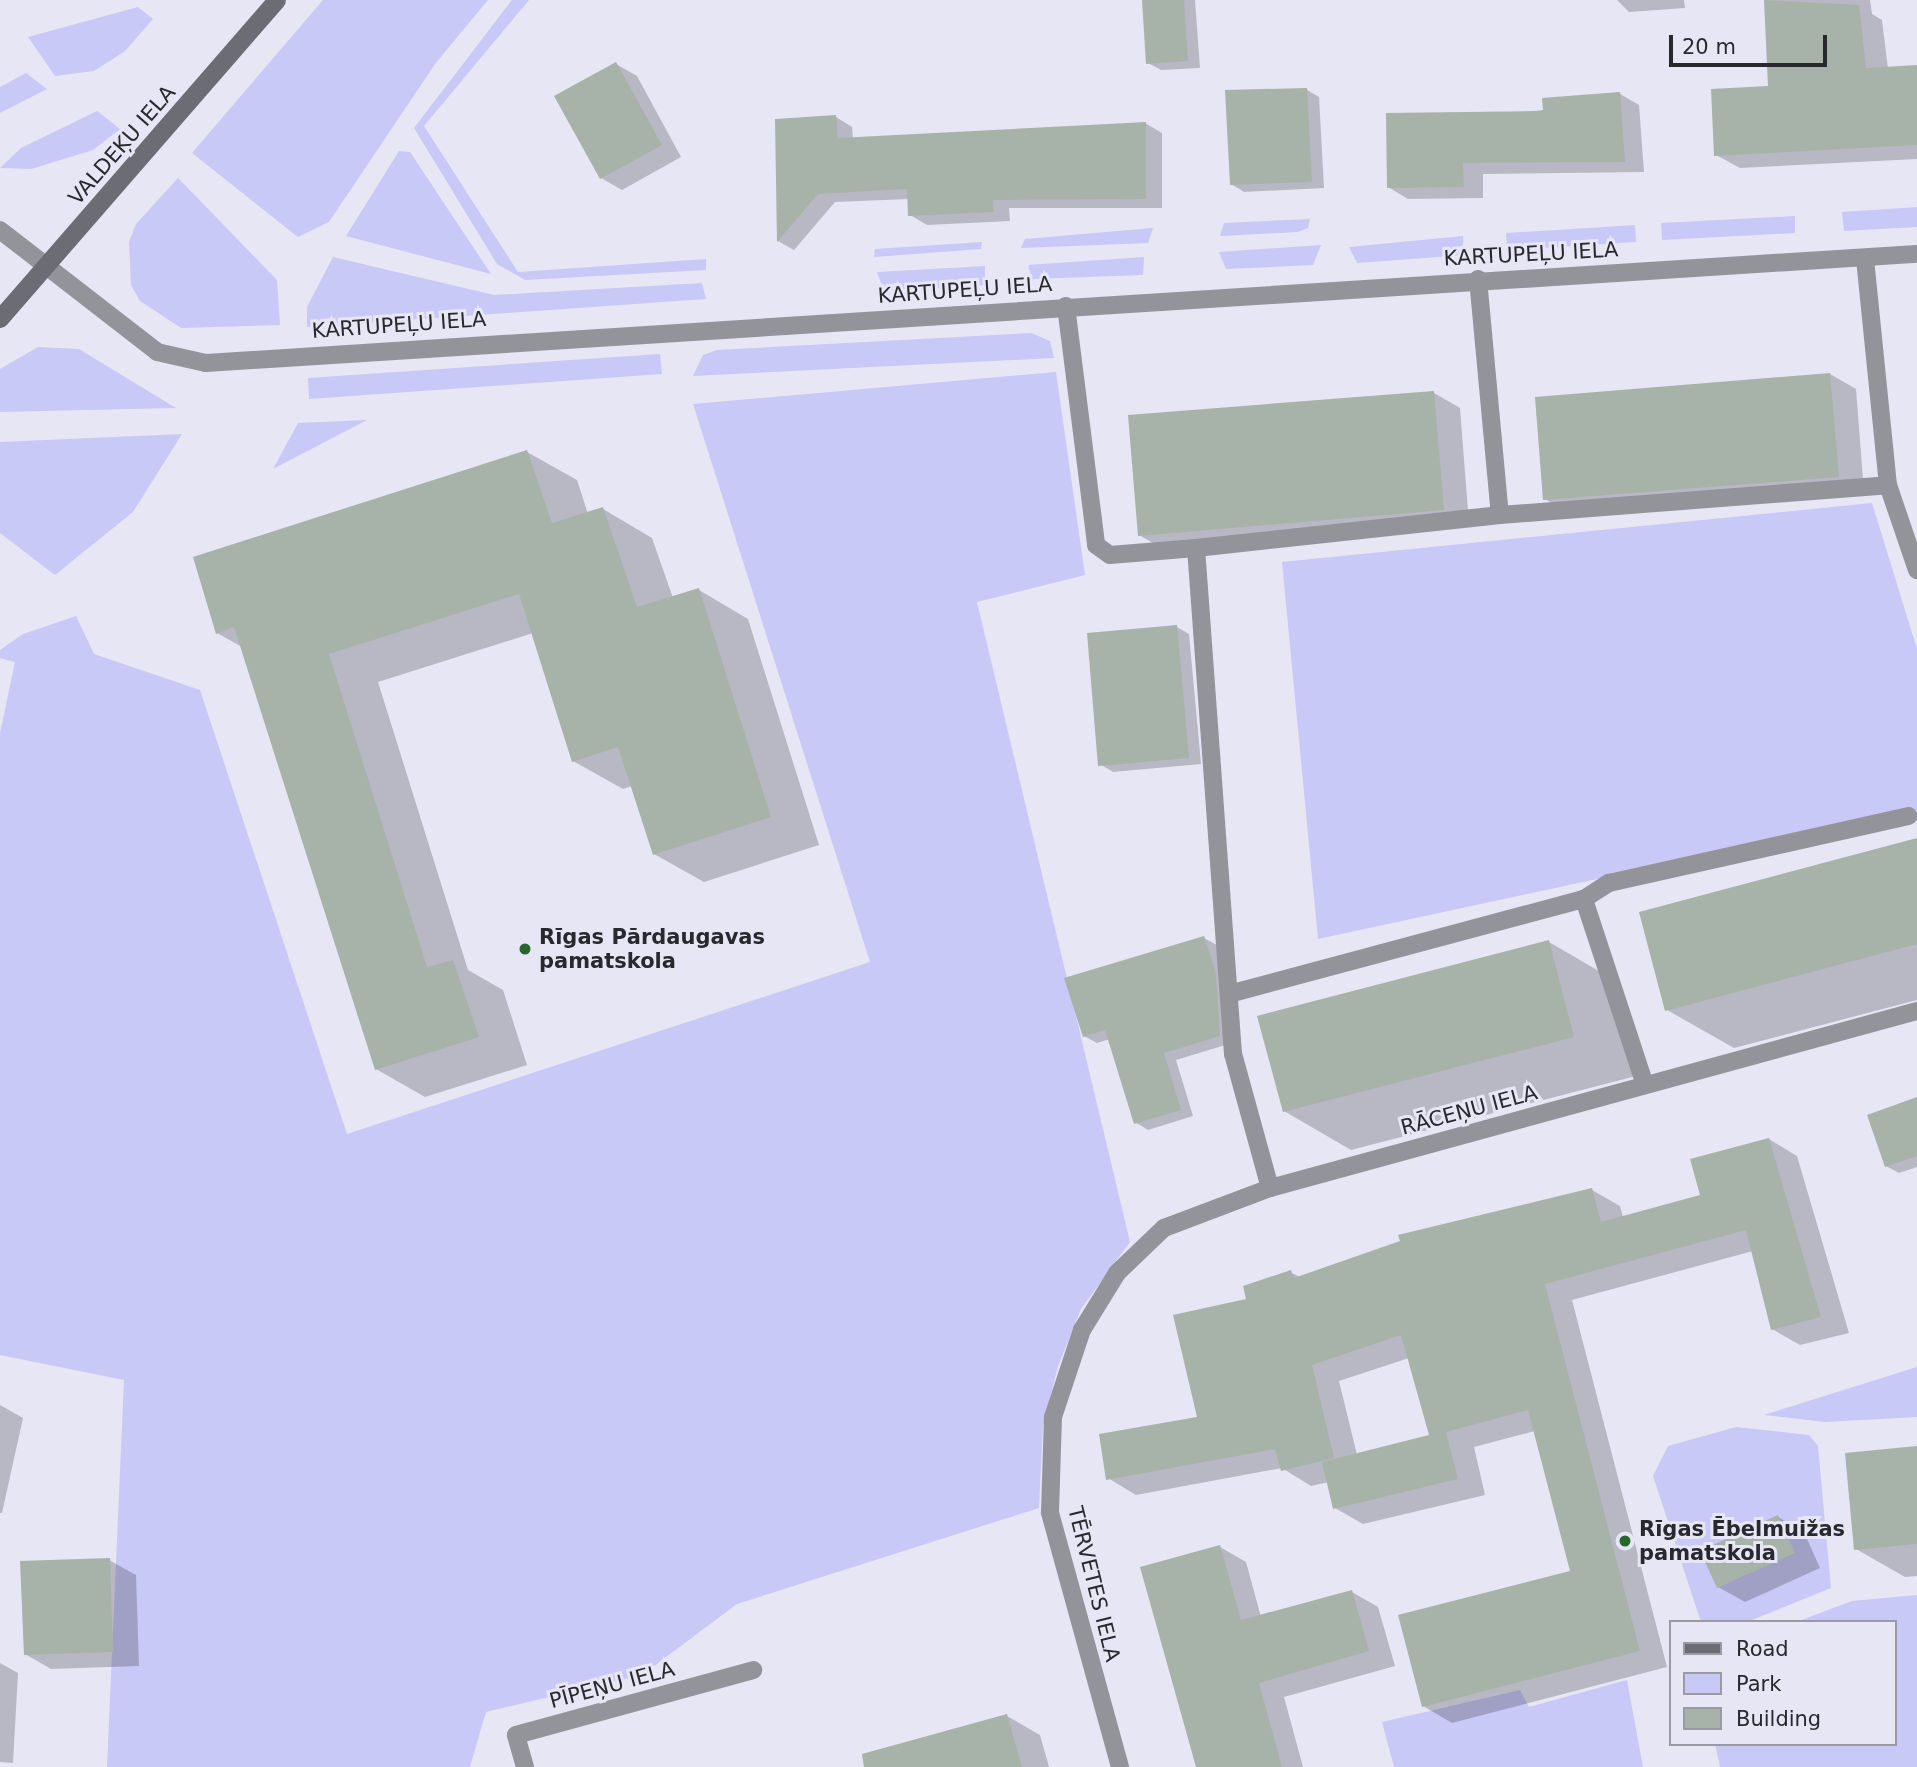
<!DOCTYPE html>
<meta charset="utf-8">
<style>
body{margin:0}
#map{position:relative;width:1917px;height:1767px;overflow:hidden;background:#e6e6f5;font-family:"DejaVu Sans",sans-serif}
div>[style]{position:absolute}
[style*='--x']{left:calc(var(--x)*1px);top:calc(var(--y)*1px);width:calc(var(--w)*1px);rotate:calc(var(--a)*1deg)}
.green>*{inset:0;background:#c8c9f7}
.shadow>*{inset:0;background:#0003}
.building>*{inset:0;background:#a7b2a8}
.street>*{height:18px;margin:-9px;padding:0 9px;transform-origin:9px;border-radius:9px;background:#93949a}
.secondary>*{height:18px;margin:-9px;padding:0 9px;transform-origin:9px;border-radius:9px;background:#6b6c74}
.dots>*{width:19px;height:19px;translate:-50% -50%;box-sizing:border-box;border:4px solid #e6e6f5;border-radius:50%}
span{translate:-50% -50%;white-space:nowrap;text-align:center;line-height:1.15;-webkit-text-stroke:6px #e6e6f5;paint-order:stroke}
.street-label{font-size:21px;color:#28292e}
.poi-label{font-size:21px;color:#28292e;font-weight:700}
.left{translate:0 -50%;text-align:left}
.legend{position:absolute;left:1669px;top:1620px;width:228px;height:126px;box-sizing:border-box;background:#e6e6f5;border:2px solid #9a9aa5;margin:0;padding:9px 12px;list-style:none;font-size:21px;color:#28292e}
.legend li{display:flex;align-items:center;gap:14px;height:35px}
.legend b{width:35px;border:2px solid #9a9aa5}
.scale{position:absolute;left:1669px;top:35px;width:158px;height:32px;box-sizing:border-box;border:4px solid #28292e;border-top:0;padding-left:9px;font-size:21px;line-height:24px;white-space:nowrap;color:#28292e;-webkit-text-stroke:5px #e6e6f5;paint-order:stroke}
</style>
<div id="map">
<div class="green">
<div style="clip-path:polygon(323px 0,488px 0,435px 64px,329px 222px,298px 237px,192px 153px)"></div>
<div style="clip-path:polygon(512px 0,529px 0,424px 126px,518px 272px,706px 259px,706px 270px,525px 280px,497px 264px,414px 128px)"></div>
<div style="clip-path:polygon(138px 7px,153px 19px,125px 51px,94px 71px,55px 76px,28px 37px)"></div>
<div style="clip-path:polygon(26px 73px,47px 89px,0 113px,0 87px)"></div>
<div style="clip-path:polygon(97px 111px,120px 129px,93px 150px,31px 169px,0 168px,21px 148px)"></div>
<div style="clip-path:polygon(399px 151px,410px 152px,491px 274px,346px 236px)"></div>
<div style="clip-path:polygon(178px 178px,277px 280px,280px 325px,181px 328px,140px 301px,131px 285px,129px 242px,136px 224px)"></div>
<div style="clip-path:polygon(1917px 207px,1917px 227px,1844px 231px,1842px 212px)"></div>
<div style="clip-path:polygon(1795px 216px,1795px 233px,1662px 240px,1661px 223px)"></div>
<div style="clip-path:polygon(1310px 219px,1308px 228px,1298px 232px,1220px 236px,1224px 223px)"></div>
<div style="clip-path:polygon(1635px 225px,1636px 242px,1507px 250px,1506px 233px)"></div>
<div style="clip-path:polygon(1153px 228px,1148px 243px,1021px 248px,1025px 239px)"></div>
<div style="clip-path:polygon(1463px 236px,1464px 255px,1357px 263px,1349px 247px)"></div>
<div style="clip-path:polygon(982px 242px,981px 249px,874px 257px,875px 249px)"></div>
<div style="clip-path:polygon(1321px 245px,1313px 265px,1226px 269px,1219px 252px)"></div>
<div style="clip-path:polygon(333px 257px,494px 295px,702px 283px,706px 299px,307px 327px,307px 307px)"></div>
<div style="clip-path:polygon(1144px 257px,1143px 275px,1032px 279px,1028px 265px)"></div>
<div style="clip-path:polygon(985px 266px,985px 285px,884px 291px,877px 272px)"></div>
<div style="clip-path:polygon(1031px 333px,1050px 341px,1054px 358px,693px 376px,703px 355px,717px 350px)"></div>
<div style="clip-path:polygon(38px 347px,79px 349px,176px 408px,0 412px,0 369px)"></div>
<div style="clip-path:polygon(660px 354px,662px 374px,309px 399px,308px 378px)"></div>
<div style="clip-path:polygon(1056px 372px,1085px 575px,977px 602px,1130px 1242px,1081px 1309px,1058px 1366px,1043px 1426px,1039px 1508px,737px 1604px,642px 1675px,486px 1712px,470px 1767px,107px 1767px,124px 1380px,0 1355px,0 733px,15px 662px,0 658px,0 650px,23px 634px,76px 616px,94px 654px,200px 690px,347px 1134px,870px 962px,693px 404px)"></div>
<div style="clip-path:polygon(367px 420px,273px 469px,298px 423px)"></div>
<div style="clip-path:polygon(182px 434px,133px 512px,55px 575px,0 533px,0 442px)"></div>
<div style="clip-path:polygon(1872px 503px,1917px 649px,1917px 810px,1318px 939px,1282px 562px)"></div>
<div style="clip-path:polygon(1917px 1367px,1917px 1417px,1825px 1422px,1764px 1415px)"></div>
<div style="clip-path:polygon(1736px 1427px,1809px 1435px,1818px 1446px,1831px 1588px,1747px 1622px,1701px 1622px,1653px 1476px,1668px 1446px)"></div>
<div style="clip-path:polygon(1917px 1595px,1917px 1767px,1720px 1767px,1715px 1744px,1894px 1744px,1894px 1622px,1796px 1622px,1852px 1601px)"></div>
<div style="clip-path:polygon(1627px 1680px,1643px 1767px,1394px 1767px,1382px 1722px,1520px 1690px,1529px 1707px)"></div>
</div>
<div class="shadow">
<div style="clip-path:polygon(1143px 0,1195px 0,1200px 68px,1161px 70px,1148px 63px)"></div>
<div style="clip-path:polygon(1617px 0,1684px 0,1685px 8px,1629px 12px)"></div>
<div style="clip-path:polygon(1766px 0,1870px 0,1872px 14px,1882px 20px,1888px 69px,1917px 67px,1917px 159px,1740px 168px,1716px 155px,1770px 88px)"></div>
<div style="clip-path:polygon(616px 64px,637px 76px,681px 157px,622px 190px,601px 178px)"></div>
<div style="clip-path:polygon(1307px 90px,1319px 97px,1324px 188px,1244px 192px,1231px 184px)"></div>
<div style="clip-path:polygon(1620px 94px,1639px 105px,1644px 172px,1483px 174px,1483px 198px,1408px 199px,1388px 187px,1537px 113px)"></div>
<div style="clip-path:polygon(836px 117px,852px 127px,853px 139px,1145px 123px,1162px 133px,1162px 208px,1009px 208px,1010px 221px,927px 225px,910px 215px,909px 199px,835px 202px,794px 250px,778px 241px,776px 121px)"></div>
<div style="clip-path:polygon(1830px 374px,1856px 389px,1864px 492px,1571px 514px,1545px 499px)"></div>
<div style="clip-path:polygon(1434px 393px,1460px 408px,1469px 524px,1165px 550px,1139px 535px)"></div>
<div style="clip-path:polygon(527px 452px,577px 480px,588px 514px,603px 509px,652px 538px,673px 598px,699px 590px,748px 619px,819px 845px,704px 882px,654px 854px,632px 786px,623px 789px,573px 761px,533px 633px,378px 682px,468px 970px,503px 990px,527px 1065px,425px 1097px,376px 1069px,242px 647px,217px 633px)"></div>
<div style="clip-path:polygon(1177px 627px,1189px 634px,1201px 764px,1113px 772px,1100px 764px)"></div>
<div style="clip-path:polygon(1917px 840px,1917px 1000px,1734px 1048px,1667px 1010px)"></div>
<div style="clip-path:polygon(1204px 938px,1217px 945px,1232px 1043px,1176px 1060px,1193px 1116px,1148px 1130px,1135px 1122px,1110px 1039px,1097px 1043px,1084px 1036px)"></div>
<div style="clip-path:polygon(1549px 942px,1616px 981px,1640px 1075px,1351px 1150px,1284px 1111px)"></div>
<div style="clip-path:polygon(1917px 1101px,1917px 1167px,1899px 1173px,1886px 1166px)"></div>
<div style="clip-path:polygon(evenodd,1769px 1139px,1797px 1156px,1849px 1333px,1800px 1345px,1772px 1329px,1753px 1251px,1572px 1300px,1667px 1667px,1452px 1723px,1423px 1706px,1572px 1572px,1535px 1431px,1474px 1447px,1485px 1495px,1363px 1524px,1335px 1508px,1329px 1482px,1311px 1486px,1282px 1468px,1136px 1495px,1108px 1478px,1199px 1418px,1248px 1300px,1290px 1272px,1300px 1277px,1592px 1190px,1620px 1206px,1623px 1217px,1702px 1196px,1769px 1139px,1409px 1358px,1431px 1436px,1357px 1455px,1339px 1381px,1409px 1358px)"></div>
<div style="clip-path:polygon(0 1405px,23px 1418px,2px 1513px,0 1513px)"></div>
<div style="clip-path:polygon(1917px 1448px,1917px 1576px,1905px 1577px,1856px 1549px)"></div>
<div style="clip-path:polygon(1778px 1517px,1804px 1532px,1820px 1568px,1745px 1602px,1718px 1587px)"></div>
<div style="clip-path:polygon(1220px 1547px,1246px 1562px,1261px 1617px,1352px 1592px,1378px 1607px,1395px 1666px,1284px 1697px,1303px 1767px,1197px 1767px)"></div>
<div style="clip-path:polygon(109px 1560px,136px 1575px,139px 1666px,51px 1669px,25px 1654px)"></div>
<div style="clip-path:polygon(0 1663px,18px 1673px,13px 1763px,0 1762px)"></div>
<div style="clip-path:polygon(1007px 1716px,1040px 1735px,1049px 1767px,941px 1767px)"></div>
</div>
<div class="building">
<div style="clip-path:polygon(1142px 0,1184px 0,1188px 61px,1146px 64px)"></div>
<div style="clip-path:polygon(1764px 0,1859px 5px,1866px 68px,1917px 65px,1917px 145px,1714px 156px,1711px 89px,1768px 86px)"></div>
<div style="clip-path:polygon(616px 62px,662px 145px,600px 179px,554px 96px)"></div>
<div style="clip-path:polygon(1307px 88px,1312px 182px,1230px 185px,1225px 90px)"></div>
<div style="clip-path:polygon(1620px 92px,1625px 162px,1463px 163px,1464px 187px,1387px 188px,1386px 113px,1536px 111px,1543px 110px,1542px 98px)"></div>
<div style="clip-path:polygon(836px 115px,838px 138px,1146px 122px,1146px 199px,993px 200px,994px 212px,908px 216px,907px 189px,818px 194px,777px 242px,775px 119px)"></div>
<div style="clip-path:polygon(1830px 373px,1839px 477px,1543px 500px,1535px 397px)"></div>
<div style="clip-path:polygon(1434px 391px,1444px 510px,1138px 536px,1128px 415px)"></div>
<div style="clip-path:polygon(527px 450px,552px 523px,603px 507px,637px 607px,699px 588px,771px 817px,653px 855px,618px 747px,572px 762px,519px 594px,329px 654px,427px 967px,453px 960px,479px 1037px,375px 1070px,234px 627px,216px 634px,193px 557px)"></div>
<div style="clip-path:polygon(1177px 625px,1189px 758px,1098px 766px,1087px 633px)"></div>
<div style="clip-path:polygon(1917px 838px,1917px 944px,1665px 1011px,1639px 912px)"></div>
<div style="clip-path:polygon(1204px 936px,1216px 973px,1220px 1036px,1164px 1053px,1181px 1110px,1134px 1124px,1105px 1030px,1083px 1037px,1064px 978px)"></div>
<div style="clip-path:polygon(1549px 940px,1574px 1037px,1283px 1112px,1257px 1016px)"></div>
<div style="clip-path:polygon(1917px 1097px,1917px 1156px,1885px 1167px,1867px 1115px)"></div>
<div style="clip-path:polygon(1769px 1138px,1821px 1317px,1771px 1330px,1746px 1230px,1545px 1284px,1640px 1651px,1422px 1707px,1398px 1615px,1570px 1571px,1528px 1410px,1446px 1432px,1458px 1479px,1333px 1509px,1322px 1462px,1429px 1435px,1401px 1335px,1312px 1365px,1334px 1458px,1281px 1471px,1275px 1449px,1106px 1480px,1099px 1434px,1197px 1417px,1173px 1315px,1246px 1299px,1243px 1286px,1291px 1270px,1294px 1278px,1400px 1241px,1398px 1235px,1592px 1188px,1601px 1222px,1700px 1195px,1690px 1159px)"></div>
<div style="clip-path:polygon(1917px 1446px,1917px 1544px,1854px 1550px,1845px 1453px)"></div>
<div style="clip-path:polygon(1778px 1515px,1795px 1553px,1717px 1588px,1700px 1551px)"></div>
<div style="clip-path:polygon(1220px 1545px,1241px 1620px,1352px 1590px,1369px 1651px,1259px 1683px,1282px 1767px,1196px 1767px,1140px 1567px)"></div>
<div style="clip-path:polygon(110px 1558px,113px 1652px,24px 1655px,20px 1561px)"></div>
<div style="clip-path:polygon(1007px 1714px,1022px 1767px,864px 1767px,862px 1754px)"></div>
</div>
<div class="street">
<div style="--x:0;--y:230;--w:199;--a:37.8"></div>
<div style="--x:157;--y:352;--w:50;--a:12.7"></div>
<div style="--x:206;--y:363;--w:1714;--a:-3.65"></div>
<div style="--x:1865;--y:259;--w:227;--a:84.2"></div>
<div style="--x:1478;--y:279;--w:237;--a:84.7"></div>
<div style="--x:1066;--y:306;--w:241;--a:82.8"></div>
<div style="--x:1096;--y:545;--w:17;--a:36"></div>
<div style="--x:1110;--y:555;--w:86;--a:-4.7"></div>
<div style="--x:1229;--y:994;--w:367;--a:-15"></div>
<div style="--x:1645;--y:1085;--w:196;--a:-108.2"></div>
<div style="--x:1584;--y:899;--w:30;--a:-33"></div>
<div style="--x:1609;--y:883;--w:307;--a:-12.6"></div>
<div style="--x:1270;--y:1188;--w:139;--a:-105.4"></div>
<div style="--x:1233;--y:1054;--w:507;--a:-94.18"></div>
<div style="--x:1196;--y:548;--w:306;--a:-6.2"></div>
<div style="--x:1500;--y:515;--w:389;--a:-4.4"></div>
<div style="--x:1888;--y:485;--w:90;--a:71.2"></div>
<div style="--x:525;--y:1767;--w:33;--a:-106"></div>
<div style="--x:516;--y:1735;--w:246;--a:-15.3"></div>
<div style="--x:1120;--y:1767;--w:264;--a:-105.4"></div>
<div style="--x:1050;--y:1512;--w:95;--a:-88.2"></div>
<div style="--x:1053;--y:1417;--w:92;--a:-71.6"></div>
<div style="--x:1082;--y:1330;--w:67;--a:-58.4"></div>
<div style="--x:1117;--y:1273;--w:65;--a:-43.8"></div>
<div style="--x:1164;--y:1228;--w:113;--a:-20.7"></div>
<div style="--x:1270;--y:1188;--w:671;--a:-15.3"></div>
</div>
<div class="secondary">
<div style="--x:0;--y:319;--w:422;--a:-49"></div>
</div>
<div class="dots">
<div style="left:525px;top:949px;background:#26662f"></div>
<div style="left:1625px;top:1541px;background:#26662f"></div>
</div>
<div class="street-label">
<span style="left:122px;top:145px;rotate:-49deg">VALDEĶU IELA</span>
<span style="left:1531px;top:254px;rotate:-3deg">KARTUPEĻU IELA</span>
<span style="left:965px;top:290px;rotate:-4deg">KARTUPEĻU IELA</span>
<span style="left:399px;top:325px;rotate:-4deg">KARTUPEĻU IELA</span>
<span style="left:1469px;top:1110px;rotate:-15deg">RĀCEŅU IELA</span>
<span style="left:1094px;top:1584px;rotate:76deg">TĒRVETES IELA</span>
<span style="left:612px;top:1685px;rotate:-15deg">PĪPEŅU IELA</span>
</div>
<div class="poi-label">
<span class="left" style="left:539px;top:949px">Rīgas Pārdaugavas<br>pamatskola</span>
<span class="left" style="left:1639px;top:1541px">Rīgas Ēbelmuižas<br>pamatskola</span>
</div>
<ul class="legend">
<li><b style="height:9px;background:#6b6c74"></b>Road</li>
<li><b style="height:19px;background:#c8c9f7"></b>Park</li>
<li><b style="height:19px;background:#a7b2a8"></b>Building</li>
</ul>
<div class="scale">20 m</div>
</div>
